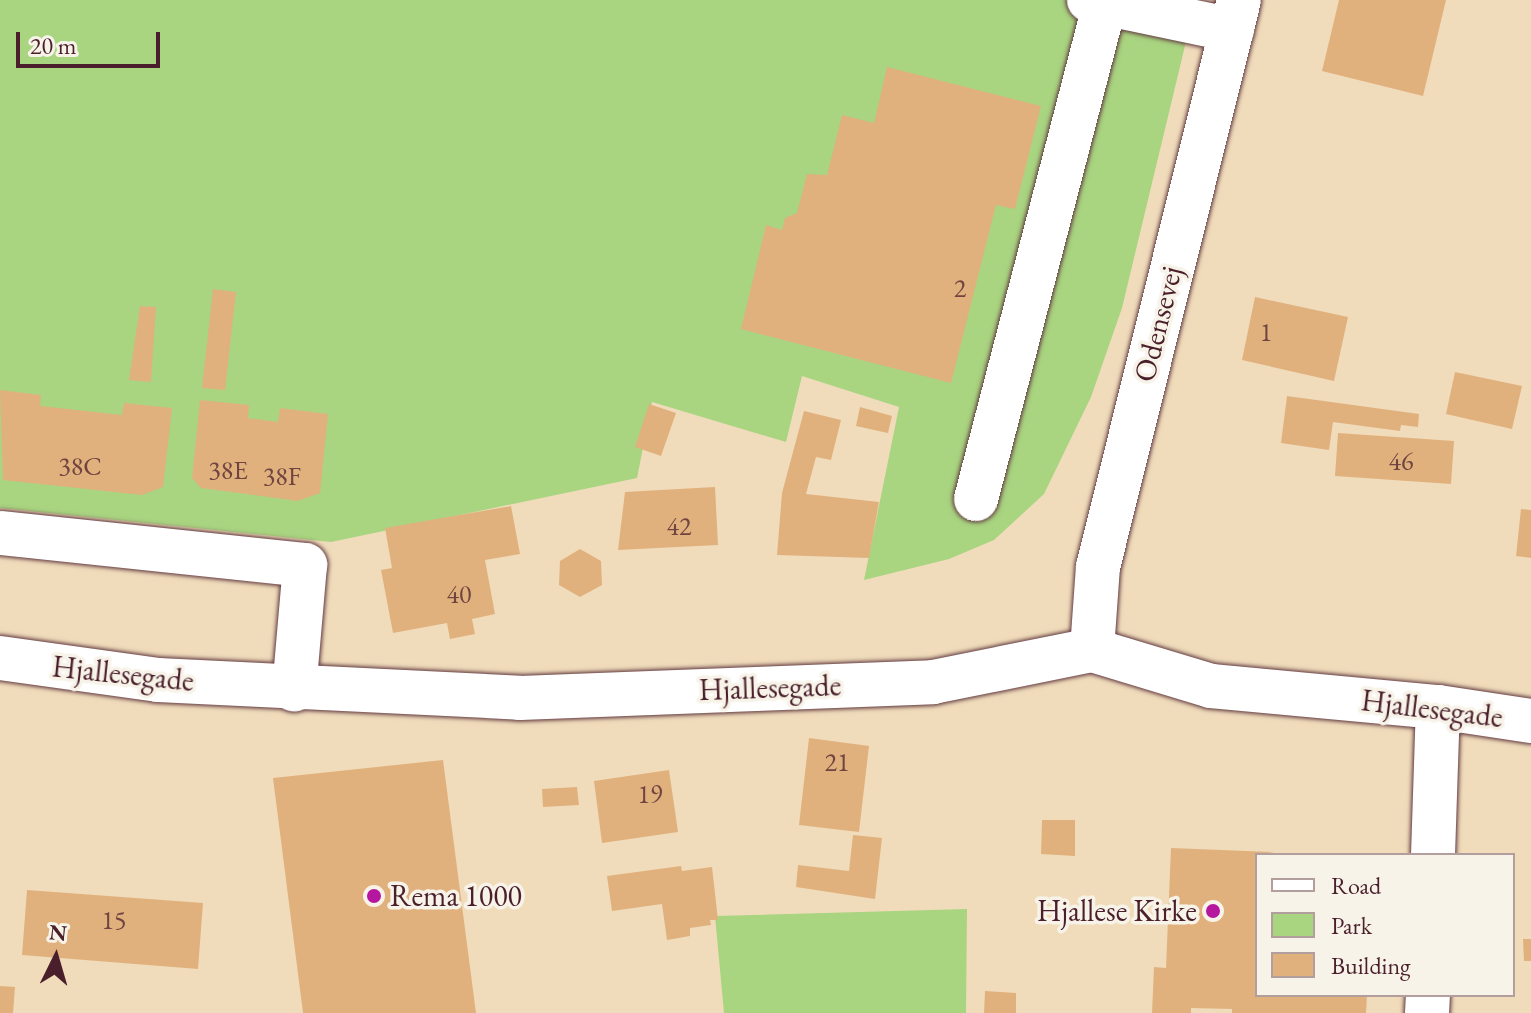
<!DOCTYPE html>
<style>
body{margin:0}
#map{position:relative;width:1531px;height:1013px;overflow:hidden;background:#f0dcbb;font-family:"EB Garamond",serif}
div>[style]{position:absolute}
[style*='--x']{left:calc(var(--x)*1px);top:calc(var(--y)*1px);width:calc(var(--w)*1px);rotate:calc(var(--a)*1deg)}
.green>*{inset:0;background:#a9d480}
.building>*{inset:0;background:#e1b17d}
.roads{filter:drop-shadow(0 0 2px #633b41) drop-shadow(0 0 2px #633b41)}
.minor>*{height:44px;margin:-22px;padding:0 22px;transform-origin:22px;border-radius:22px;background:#fff}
.dots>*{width:22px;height:22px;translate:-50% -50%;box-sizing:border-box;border:4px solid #f7f3e8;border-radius:50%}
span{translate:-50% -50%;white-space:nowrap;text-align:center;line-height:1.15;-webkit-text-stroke:7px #f7f3e8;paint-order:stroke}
.number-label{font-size:26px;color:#704440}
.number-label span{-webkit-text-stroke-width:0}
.street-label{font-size:30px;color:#4a1f2b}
.poi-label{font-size:30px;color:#4a1f2b}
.left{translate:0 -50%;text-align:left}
.right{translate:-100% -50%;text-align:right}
.legend{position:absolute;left:1255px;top:853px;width:260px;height:144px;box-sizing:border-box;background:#f7f3e8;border:2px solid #b29e9c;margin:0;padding:10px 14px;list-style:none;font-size:24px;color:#4a1f2b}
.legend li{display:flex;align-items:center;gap:16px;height:40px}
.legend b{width:40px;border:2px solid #b29e9c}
.north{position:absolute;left:16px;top:917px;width:80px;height:80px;-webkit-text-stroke:6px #f7f3e8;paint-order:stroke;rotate:5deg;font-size:22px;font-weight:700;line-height:32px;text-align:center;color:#4a1f2b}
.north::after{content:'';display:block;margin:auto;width:28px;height:36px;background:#4a1f2b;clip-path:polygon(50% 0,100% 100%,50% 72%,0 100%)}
.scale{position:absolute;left:16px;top:32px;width:144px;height:36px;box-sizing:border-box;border:4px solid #4a1f2b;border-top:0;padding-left:10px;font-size:24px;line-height:28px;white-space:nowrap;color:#4a1f2b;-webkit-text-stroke:6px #f7f3e8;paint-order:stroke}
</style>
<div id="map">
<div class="green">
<div style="clip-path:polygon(0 0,1196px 0,1122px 308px,1091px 397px,1044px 494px,994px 540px,949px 559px,864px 580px,899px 407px,802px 376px,786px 442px,652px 402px,637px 478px,331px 542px,0 508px)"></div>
<div style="clip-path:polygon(967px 909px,966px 1013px,724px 1013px,715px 916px)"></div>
</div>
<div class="building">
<div style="clip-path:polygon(1339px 0,1446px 0,1423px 96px,1322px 71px)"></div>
<div style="clip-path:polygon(887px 67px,1041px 106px,1015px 209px,996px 205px,951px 383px,741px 329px,766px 225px,782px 230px,785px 218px,797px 213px,807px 174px,827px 175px,842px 115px,874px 123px)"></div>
<div style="clip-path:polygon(213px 289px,236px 292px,225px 390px,202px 388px)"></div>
<div style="clip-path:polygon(1255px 297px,1348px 317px,1334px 381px,1242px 360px)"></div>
<div style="clip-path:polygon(140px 306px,156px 307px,151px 382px,129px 380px)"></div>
<div style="clip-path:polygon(1455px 372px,1522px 386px,1512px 429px,1446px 414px)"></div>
<div style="clip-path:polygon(0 390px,41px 395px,40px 406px,122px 415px,124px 403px,172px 408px,163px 487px,142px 495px,3px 480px)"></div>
<div style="clip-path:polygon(1287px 396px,1419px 414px,1418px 427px,1401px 425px,1400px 431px,1333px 422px,1329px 450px,1281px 443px)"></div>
<div style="clip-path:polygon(200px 400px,249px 405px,248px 418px,278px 422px,280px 408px,328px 414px,320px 493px,298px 501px,201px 488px,192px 478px)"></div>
<div style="clip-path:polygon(649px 404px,676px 413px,661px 456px,635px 447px)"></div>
<div style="clip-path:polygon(860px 407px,892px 416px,888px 433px,856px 426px)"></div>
<div style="clip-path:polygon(804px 411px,841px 420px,831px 460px,816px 457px,806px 494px,879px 502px,869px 558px,777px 555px,782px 493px)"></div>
<div style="clip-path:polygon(1338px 433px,1454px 441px,1451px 484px,1335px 476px)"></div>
<div style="clip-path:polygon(715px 487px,718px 545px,618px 550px,625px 492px)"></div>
<div style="clip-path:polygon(511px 506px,520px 554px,485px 560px,495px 614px,472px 619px,475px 634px,450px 639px,447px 623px,393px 633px,381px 570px,392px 568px,385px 528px)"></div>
<div style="clip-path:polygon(1521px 509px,1531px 510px,1531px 558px,1516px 556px)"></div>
<div style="clip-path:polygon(580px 549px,601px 561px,602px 585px,580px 597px,559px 585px,560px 561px)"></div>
<div style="clip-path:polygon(809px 738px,869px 746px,859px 832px,799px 825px)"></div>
<div style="clip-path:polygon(443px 760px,476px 1013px,303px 1013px,273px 778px)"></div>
<div style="clip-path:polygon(669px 770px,678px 832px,602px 843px,594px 781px)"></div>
<div style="clip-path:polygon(577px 787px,579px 805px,543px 807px,542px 789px)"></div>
<div style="clip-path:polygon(1042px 820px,1075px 820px,1075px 856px,1041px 854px)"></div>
<div style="clip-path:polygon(853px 835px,882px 838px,875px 899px,796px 887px,798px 865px,849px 871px)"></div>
<div style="clip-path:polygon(1171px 848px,1274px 852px,1257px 855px,1257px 995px,1367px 995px,1366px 1013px,1232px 1013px,1232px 1009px,1191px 1008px,1191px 1013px,1152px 1013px,1154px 967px,1166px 968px)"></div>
<div style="clip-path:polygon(681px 866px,682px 871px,712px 867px,718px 920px,710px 920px,711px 925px,690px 928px,690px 936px,667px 940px,662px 904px,612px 911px,607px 876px)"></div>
<div style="clip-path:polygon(27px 890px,203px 903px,198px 969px,22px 955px)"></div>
<div style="clip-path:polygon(1523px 939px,1531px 939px,1531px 961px,1524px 961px)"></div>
<div style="clip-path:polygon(0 986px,15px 987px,13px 1013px,0 1013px)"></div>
<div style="clip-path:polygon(985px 991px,1016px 993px,1016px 1013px,984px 1013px)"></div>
</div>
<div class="roads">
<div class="minor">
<div style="--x:1089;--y:0;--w:146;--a:11.8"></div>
<div style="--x:976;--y:499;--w:513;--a:-75.42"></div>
<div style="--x:0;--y:533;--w:307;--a:6"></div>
<div style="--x:305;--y:565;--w:125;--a:95"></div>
<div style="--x:1092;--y:650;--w:83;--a:-85.9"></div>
<div style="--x:1098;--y:567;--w:584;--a:-76.04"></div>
<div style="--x:0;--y:658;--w:160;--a:7.9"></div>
<div style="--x:158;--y:680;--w:362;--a:2.8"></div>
<div style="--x:520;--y:698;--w:413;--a:-2.2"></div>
<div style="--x:933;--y:682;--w:162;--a:-11.4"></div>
<div style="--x:1092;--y:650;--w:124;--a:16.8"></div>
<div style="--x:1211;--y:686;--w:228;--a:5.3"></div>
<div style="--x:1438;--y:707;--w:94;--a:8.6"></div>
<div style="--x:1433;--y:855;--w:148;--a:-88.1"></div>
<div style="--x:1427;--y:1013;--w:18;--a:-87"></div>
</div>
</div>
<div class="dots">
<div style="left:374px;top:896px;background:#b5179e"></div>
<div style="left:1213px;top:911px;background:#b5179e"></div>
</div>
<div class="number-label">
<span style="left:960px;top:289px">2</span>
<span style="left:1266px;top:333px">1</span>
<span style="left:1401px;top:462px">46</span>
<span style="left:80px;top:467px">38C</span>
<span style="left:228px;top:471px">38E</span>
<span style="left:282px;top:477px">38F</span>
<span style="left:679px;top:527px">42</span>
<span style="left:459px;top:595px">40</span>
<span style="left:837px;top:763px">21</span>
<span style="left:650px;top:795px">19</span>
<span style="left:114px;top:921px">15</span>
</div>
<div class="street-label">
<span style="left:1158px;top:324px;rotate:-76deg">Odensevej</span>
<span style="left:123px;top:674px;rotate:6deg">Hjallesegade</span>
<span style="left:770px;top:688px;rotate:-2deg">Hjallesegade</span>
<span style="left:1432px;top:709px;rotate:7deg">Hjallesegade</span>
</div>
<div class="poi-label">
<span class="left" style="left:390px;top:896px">Rema 1000</span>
<span class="right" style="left:1197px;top:911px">Hjallese Kirke</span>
</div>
<ul class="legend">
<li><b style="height:10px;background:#fff"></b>Road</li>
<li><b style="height:22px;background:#a9d480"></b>Park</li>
<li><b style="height:22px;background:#e1b17d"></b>Building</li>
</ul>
<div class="north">N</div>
<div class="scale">20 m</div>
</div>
